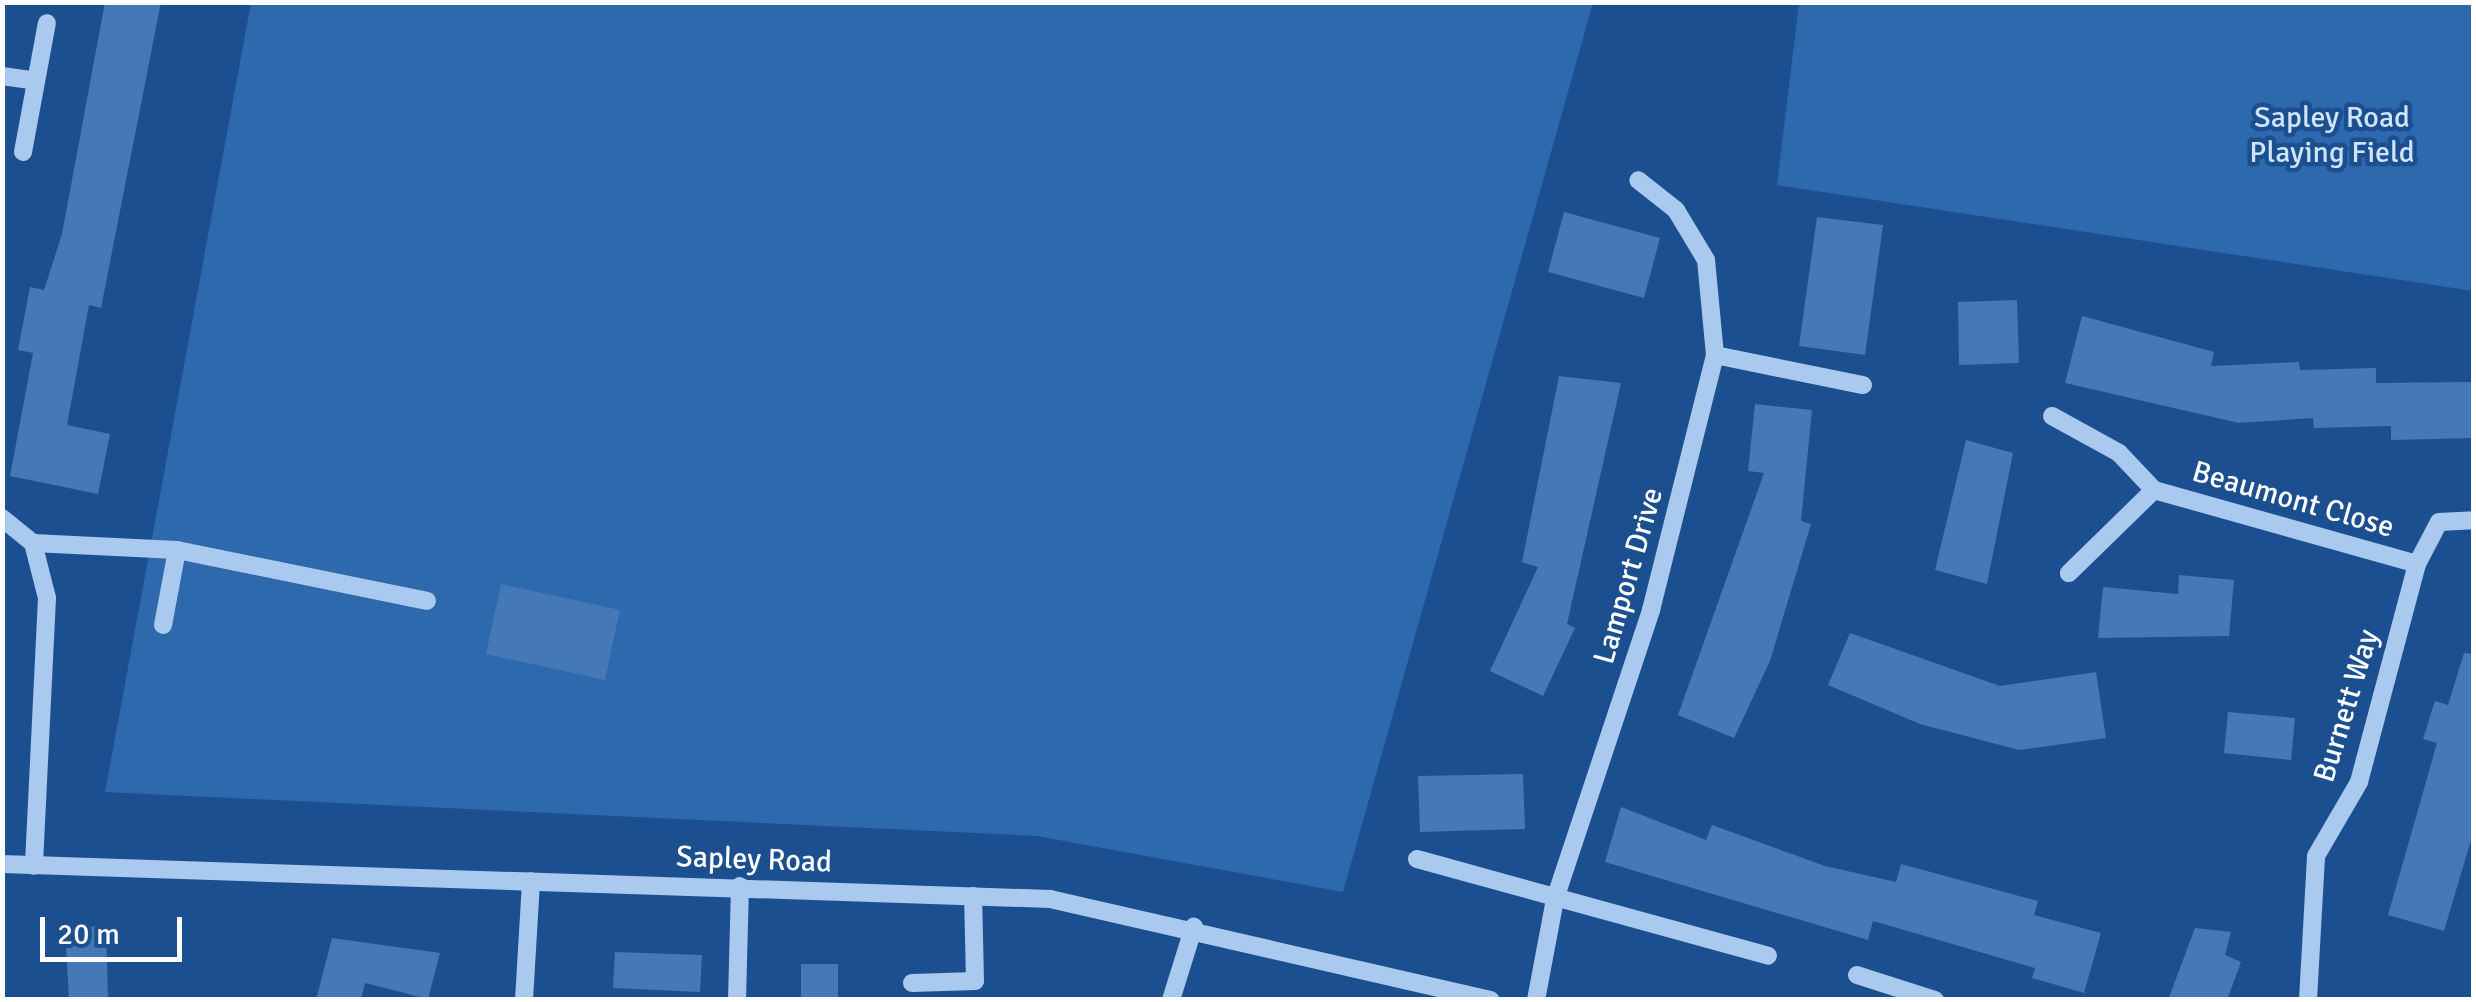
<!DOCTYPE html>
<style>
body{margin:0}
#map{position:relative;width:2476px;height:1002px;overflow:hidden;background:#1b4f8f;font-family:Signika,sans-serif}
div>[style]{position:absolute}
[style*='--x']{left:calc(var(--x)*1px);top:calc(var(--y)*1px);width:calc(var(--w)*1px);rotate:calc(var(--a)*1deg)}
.green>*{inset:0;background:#2e69ad}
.building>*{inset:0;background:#4478b7}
.minor>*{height:18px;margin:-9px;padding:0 9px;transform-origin:9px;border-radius:9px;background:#a9c9ee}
span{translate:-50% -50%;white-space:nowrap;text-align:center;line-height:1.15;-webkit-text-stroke:9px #1b4f8f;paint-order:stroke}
.park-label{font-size:30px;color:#cfe3fa}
.street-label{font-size:30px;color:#fff}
.frame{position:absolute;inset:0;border:5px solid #fff;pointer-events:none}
.scale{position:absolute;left:40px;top:917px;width:142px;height:45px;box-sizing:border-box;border:5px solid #fff;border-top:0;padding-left:12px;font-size:30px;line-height:35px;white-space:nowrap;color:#fff;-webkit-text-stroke:8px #1b4f8f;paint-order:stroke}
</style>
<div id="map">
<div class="green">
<div style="clip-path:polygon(251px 3px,1593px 3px,1343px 892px,1037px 836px,105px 792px)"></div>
<div style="clip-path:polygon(1799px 3px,2473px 3px,2473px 291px,1777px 185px)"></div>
</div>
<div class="building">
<div style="clip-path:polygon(105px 2px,161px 2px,101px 308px,89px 305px,67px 425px,110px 434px,98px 494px,10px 476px,33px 353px,18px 350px,30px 287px,44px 290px,62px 234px)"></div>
<div style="clip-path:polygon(1564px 212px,1660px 238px,1644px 298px,1548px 272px)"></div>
<div style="clip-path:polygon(1817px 217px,1883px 225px,1865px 355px,1799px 346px)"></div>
<div style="clip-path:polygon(2017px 300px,2019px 363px,1959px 365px,1958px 302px)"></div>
<div style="clip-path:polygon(2082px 316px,2214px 352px,2211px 366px,2299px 362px,2300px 370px,2376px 368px,2376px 383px,2474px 382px,2474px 438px,2391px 440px,2391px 426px,2314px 428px,2313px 418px,2239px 423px,2065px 383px)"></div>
<div style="clip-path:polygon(1559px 376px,1621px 383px,1567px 624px,1575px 628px,1543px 696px,1490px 671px,1538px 567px,1522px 562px)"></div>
<div style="clip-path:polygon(1755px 404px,1812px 410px,1801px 521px,1811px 524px,1770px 661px,1734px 738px,1678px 715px,1764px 473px,1748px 471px)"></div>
<div style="clip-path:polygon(1966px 440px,2013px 453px,1987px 584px,1935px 570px)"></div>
<div style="clip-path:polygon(2179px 575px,2234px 580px,2229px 636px,2098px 638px,2103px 587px,2178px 594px)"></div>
<div style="clip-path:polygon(501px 584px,620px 610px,605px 680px,486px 654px)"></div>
<div style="clip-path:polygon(1850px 633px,2000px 686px,2096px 672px,2106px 738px,2019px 750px,1920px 724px,1828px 685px)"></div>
<div style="clip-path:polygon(2464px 653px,2474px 654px,2474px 830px,2444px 931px,2388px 915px,2437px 743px,2423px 739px,2435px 701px,2448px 705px)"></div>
<div style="clip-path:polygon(2228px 712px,2295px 718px,2291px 760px,2224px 753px)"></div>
<div style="clip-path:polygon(1523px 774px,1525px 829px,1420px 832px,1418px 776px)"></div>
<div style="clip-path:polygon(1621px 807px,1706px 840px,1712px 825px,1825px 866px,1896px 882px,1901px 864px,2038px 901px,2034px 915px,2101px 933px,2084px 993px,2032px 978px,2035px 968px,1873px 921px,1868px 940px,1605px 862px)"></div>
<div style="clip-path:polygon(106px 926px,108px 1000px,69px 1000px,65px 928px)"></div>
<div style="clip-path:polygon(2195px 928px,2231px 932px,2225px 955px,2241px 962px,2227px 1000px,2168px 1000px)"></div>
<div style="clip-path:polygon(332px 938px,440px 953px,428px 999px,365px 983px,361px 1000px,316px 1000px)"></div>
<div style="clip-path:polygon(615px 952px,702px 955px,700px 992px,613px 988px)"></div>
<div style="clip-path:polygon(801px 964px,838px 964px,838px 1000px,801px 1000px)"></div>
</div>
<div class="minor">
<div style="--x:2;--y:76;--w:34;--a:8"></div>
<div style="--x:23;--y:152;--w:131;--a:-79.5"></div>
<div style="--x:1715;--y:355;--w:151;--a:11.5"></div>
<div style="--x:2052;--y:416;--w:77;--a:28.9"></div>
<div style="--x:2119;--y:453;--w:51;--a:46.6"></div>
<div style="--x:2154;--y:490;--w:119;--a:135.7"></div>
<div style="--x:2154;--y:490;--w:273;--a:15.7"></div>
<div style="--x:2;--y:518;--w:40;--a:39"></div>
<div style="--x:33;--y:543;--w:57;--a:75.7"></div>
<div style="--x:47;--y:598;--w:268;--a:92.8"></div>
<div style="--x:33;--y:543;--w:144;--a:2.8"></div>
<div style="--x:177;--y:550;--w:255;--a:11.5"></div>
<div style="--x:163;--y:625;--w:76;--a:-79.4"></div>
<div style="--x:1417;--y:859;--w:364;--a:15.4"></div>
<div style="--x:2;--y:864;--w:1049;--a:1.91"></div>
<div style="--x:1050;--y:899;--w:452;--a:12.9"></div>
<div style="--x:1857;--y:975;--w:82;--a:17.8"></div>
<div style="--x:912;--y:983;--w:63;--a:-1.8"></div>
<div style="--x:975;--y:981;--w:85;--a:-91.3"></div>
<div style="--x:524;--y:1000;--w:119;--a:-86.6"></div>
<div style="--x:737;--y:1000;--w:114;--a:-88.5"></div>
<div style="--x:1171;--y:1000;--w:77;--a:-72.7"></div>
<div style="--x:1536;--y:1000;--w:103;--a:-79.3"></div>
<div style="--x:1555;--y:899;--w:305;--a:-71.6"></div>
<div style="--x:1651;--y:610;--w:263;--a:-75.9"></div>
<div style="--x:1715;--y:355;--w:95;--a:-95.4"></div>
<div style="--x:1706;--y:260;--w:58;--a:-121"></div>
<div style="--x:1676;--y:210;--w:48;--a:-141.7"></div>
<div style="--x:2308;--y:1000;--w:144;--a:-86.8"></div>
<div style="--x:2316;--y:856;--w:86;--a:-59.8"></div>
<div style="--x:2359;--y:782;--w:226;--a:-75.1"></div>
<div style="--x:2417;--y:564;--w:47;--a:-62.4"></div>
<div style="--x:2439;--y:522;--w:35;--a:-3"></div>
</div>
<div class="park-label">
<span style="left:2332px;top:135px">Sapley Road<br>Playing Field</span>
</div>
<div class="street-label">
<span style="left:2293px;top:500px;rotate:16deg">Beaumont Close</span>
<span style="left:1629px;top:576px;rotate:-74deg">Lamport Drive</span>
<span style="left:2347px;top:706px;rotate:-73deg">Burnett Way</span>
<span style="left:754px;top:860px;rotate:2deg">Sapley Road</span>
</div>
<div class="frame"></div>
<div class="scale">20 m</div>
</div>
